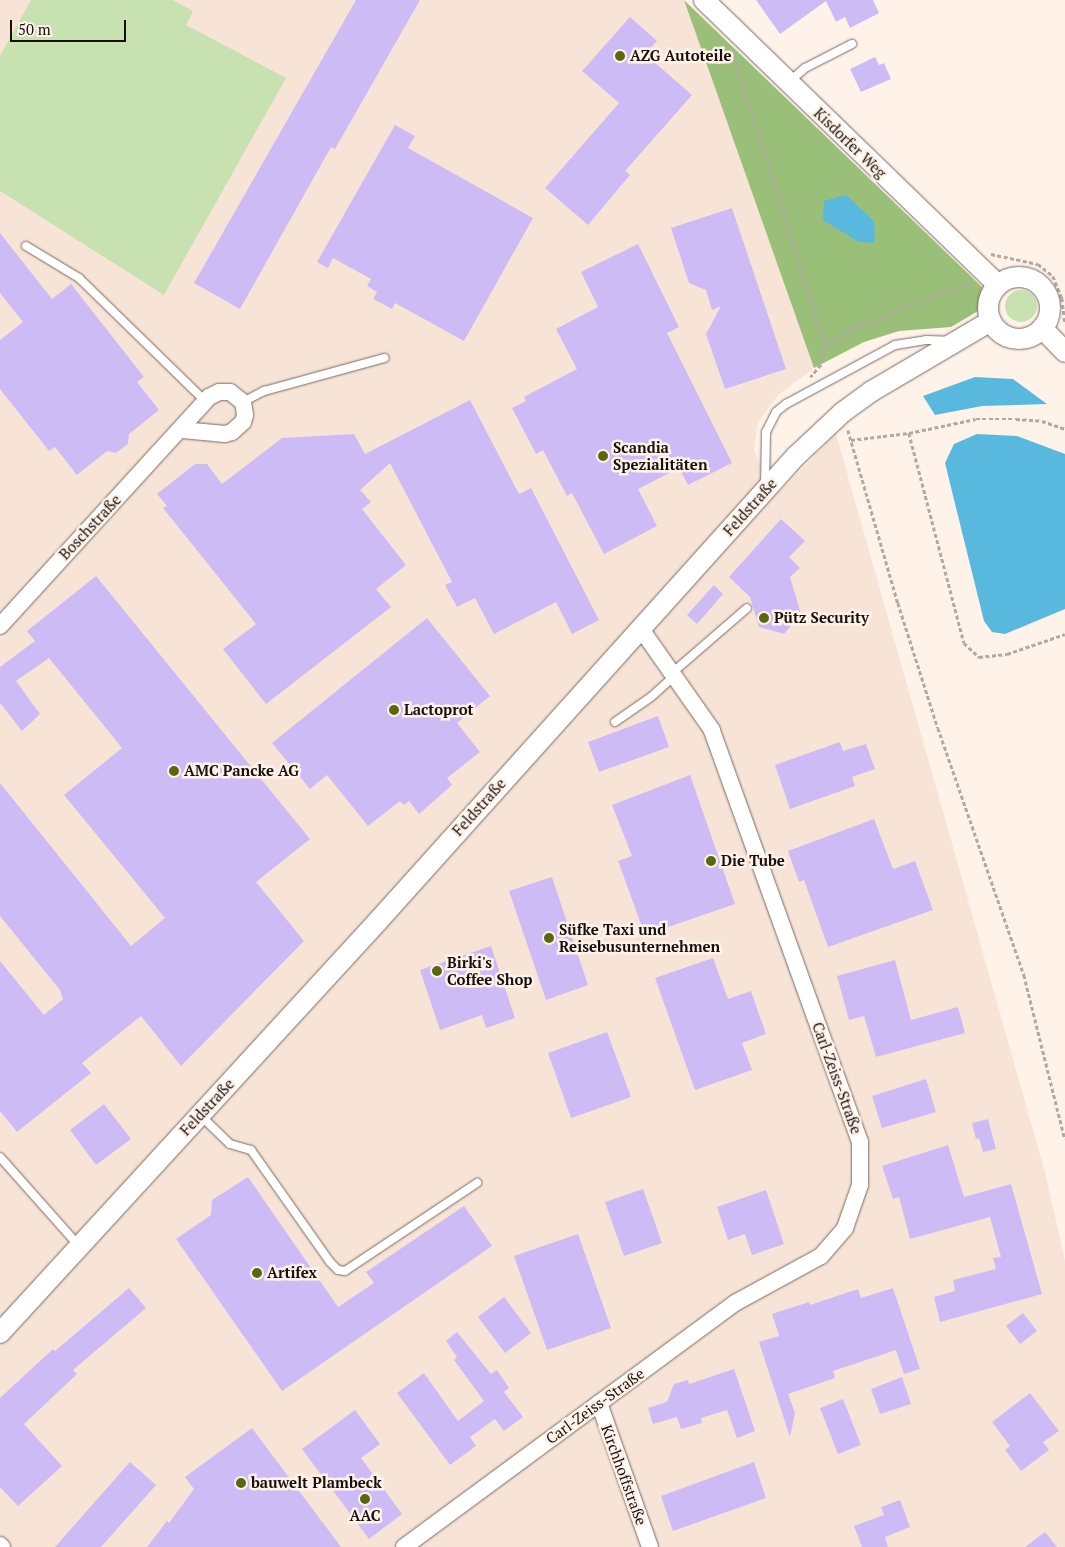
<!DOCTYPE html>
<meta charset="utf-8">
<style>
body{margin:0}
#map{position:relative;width:1065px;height:1547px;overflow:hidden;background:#fff2e9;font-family:"PT Serif",serif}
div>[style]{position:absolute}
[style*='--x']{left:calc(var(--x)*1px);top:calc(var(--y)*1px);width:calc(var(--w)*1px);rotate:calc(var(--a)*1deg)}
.built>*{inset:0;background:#f8e4d6}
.green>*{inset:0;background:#c7e1b0}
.round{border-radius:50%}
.forest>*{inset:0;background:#9abf78}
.water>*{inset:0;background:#59b8de}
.building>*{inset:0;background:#cdbbf6}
.path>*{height:2.5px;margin-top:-1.25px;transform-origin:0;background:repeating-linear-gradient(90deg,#b3a9a2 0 4px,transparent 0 6.5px)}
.roads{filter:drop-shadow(0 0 1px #766b63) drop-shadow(0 0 1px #766b63)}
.service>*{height:8px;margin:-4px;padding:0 4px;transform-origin:4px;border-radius:4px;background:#fff}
.minor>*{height:16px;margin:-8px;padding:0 8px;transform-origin:8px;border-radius:8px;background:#fff}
.tertiary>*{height:20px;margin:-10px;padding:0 10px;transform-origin:10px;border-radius:10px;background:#fff}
.tertiary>.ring{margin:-10px;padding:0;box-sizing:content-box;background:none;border:20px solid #fff;border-radius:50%}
.dots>*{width:14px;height:14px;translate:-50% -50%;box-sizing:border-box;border:2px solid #fff2e9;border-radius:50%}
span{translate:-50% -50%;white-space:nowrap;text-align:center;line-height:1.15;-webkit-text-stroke:5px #fff2e9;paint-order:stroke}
.poi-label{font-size:15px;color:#16110e;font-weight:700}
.left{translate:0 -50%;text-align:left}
.street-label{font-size:15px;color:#16110e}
.scale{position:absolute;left:10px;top:20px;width:116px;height:22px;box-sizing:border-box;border:2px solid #16110e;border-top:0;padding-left:6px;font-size:15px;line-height:18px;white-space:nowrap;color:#16110e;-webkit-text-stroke:4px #fff2e9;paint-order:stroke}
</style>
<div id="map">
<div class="built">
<div style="clip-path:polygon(0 0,684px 0,814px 368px,778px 395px,758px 422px,754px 451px,776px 495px,836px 434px,1045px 1172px,1065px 1261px,1065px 1547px,0 1547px)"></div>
</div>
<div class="green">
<div style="clip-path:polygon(31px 0,173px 0,193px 11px,186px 25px,286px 78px,164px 295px,0 191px,0 56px)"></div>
<div class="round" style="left:1005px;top:290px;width:32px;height:32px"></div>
</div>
<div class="forest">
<div style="clip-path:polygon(684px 0,982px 287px,978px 311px,951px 327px,899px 331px,864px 342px,814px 368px)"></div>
</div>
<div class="water">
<div style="clip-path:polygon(846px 195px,874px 221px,875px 243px,859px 242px,823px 220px,824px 201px)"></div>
<div style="clip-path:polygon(975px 377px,1013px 379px,1047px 404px,982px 406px,935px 415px,923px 396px)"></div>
<div style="clip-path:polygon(977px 434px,1017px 436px,1065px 454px,1065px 609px,1005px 634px,992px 632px,984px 621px,945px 463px,954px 444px)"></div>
</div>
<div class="building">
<div style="clip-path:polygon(356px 0,420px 0,335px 149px,331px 147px,240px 309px,194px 283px)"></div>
<div style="clip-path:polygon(756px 0,873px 0,879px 13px,850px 28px,845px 17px,836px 22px,826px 1px,780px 34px)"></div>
<div style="clip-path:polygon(630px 17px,657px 41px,645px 54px,692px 95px,625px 171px,630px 175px,588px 225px,545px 188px,619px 103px,582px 71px)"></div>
<div style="clip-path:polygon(875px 57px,879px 65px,884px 63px,891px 79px,861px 92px,850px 69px)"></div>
<div style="clip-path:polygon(395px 125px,415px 136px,408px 148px,533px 218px,464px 341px,395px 303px,392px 309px,373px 299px,377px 292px,367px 286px,371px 279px,333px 258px,328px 268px,317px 262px)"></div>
<div style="clip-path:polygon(732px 208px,786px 369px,725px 389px,706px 334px,721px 306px,712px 310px,706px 290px,689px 283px,671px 228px)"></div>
<div style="clip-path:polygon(0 233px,52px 299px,71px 284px,144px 377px,137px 382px,159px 410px,129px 434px,128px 444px,116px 453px,107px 451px,77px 475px,55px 447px,49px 451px,0 389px,0 340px,23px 322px,0 293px)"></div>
<div style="clip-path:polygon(638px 244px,679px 327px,667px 333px,732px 463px,688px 485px,679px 468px,638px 489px,657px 526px,604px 554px,572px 493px,567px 496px,543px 450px,536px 454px,512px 408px,526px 401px,524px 397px,577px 369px,556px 329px,598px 307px,581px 272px)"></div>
<div style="clip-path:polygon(470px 400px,519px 494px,531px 488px,599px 620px,572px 634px,556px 602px,494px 634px,475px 598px,457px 607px,445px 585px,452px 582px,390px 463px,360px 490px,371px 502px,362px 509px,406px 565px,376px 589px,391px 607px,266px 704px,223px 649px,256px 624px,163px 508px,167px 506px,157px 494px,195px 464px,207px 464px,222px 484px,282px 438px,354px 434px,365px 454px)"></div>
<div style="clip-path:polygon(781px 519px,805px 541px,789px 557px,800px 568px,790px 577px,801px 614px,784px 634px,759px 627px,750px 597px,729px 577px)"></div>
<div style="clip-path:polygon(96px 576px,310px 839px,256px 882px,304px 941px,181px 1066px,141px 1016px,82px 1063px,91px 1073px,17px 1132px,0 1111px,0 961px,44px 1015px,63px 999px,60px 990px,0 916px,0 783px,131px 946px,165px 918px,64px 795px,122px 748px,49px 658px,16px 681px,40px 714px,22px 731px,0 703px,0 667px,35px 641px,27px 631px)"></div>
<div style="clip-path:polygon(714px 585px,723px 594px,697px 624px,687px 615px)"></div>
<div style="clip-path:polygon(427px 618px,490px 696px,457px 723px,480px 752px,447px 778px,452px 785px,419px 814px,409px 801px,404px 805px,400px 801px,368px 826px,327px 775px,310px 789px,272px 743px)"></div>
<div style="clip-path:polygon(658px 716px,669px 747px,599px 772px,588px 742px)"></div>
<div style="clip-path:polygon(840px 742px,843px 751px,866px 744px,875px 769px,852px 777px,855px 786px,790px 809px,775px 765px)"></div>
<div style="clip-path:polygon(690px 775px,735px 904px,645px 935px,618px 861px,632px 856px,612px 805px)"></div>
<div style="clip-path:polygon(874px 819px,893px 869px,915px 861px,933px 910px,828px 947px,804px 880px,799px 882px,788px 851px)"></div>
<div style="clip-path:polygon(552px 877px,588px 985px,546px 1000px,509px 891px)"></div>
<div style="clip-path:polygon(491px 946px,515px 1018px,486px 1028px,482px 1015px,440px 1030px,420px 970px)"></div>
<div style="clip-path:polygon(713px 958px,728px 999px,751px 991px,766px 1034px,742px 1043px,752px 1070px,695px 1090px,655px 978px)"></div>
<div style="clip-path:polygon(895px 960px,911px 1020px,958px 1007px,965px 1033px,876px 1057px,864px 1016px,849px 1020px,837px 976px)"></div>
<div style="clip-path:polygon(607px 1032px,631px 1097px,571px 1118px,548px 1053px)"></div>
<div style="clip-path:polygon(926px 1079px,936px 1112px,882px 1128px,872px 1096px)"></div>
<div style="clip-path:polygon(104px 1104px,131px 1139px,96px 1165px,70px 1130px)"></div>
<div style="clip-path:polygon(988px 1119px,996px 1149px,983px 1152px,979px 1138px,976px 1139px,972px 1123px)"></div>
<div style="clip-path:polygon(948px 1145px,964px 1197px,1011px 1184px,1042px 1294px,940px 1322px,934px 1297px,955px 1291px,953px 1280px,996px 1269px,993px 1258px,1001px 1257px,990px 1217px,910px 1239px,899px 1197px,893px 1199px,882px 1166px)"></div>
<div style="clip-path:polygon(248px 1177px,338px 1307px,374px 1283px,366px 1272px,464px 1206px,492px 1246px,282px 1391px,176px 1239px,211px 1215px,212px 1200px)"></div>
<div style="clip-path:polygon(643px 1189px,662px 1243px,624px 1256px,605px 1202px)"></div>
<div style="clip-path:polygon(766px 1190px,784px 1244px,752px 1255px,745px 1234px,728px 1240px,717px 1207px)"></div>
<div style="clip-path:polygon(578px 1234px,611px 1328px,547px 1350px,514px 1256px)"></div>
<div style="clip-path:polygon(129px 1288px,146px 1308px,73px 1370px,77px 1374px,24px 1424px,62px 1466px,18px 1506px,0 1487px,0 1398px,53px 1349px,55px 1351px)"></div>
<div style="clip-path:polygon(893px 1288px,920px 1369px,904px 1374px,896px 1350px,833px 1371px,835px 1378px,788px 1394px,795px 1413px,790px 1437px,759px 1342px,779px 1336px,772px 1314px,809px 1302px,810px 1305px,858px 1289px,861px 1298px)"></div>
<div style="clip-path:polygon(504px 1297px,531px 1333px,505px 1353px,478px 1317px)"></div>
<div style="clip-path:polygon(1023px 1313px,1037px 1331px,1020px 1344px,1006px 1326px)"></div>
<div style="clip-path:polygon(457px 1332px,491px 1374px,497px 1370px,509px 1388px,504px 1392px,523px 1417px,504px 1431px,495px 1419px,470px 1437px,476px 1446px,450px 1465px,397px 1393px,424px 1373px,458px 1421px,484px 1401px,454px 1360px,457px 1357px,446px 1341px)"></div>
<div style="clip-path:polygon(734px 1369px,755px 1431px,737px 1438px,727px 1410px,701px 1418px,702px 1423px,681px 1429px,677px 1417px,653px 1424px,648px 1408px,667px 1402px,674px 1384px,688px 1380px,689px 1384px)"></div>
<div style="clip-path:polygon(902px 1377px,911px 1404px,880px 1414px,871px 1389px)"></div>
<div style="clip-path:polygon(1030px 1393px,1059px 1431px,1043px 1442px,1049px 1450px,1021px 1471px,1005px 1450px,1010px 1446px,992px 1422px)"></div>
<div style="clip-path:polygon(843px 1399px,861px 1445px,838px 1454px,820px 1408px)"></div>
<div style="clip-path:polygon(355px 1410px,380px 1444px,361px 1458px,402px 1514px,369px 1539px,302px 1449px)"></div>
<div style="clip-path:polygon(252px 1428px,341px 1547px,147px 1547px,167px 1521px,169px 1523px,194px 1489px,185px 1477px)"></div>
<div style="clip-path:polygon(130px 1462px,156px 1485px,101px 1547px,55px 1547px)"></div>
<div style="clip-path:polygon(754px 1462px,766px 1498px,673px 1531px,661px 1496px)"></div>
<div style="clip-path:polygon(900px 1500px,910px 1527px,885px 1537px,888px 1547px,862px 1547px,854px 1526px,884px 1515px,881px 1507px)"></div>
<div style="clip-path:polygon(1045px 1532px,1057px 1547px,1025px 1547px)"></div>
</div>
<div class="path">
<div style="--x:732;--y:52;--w:309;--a:72.3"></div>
<div style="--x:826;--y:346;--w:20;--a:105"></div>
<div style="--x:821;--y:365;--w:16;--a:130"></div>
<div style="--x:991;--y:254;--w:48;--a:12"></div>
<div style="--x:1038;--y:264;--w:19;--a:39"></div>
<div style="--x:1053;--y:276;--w:24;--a:68"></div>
<div style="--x:1062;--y:298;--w:26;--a:83"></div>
<div style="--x:826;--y:346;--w:28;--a:-35"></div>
<div style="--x:849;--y:330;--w:131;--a:-21.5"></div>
<div style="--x:848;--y:430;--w:180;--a:73.9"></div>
<div style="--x:898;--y:603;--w:131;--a:72.3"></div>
<div style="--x:938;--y:728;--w:262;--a:70.8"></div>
<div style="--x:1024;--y:975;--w:169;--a:76"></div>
<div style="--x:909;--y:433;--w:217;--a:75.3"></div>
<div style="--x:964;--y:643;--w:21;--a:43"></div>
<div style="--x:979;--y:657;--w:28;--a:-6"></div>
<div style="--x:1007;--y:654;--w:61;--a:-19"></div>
<div style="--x:851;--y:440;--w:58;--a:-6.9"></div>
<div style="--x:909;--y:433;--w:68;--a:-11.8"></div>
<div style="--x:976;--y:419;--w:40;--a:0"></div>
<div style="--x:1016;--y:419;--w:26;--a:4"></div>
<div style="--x:1042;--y:421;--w:24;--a:19"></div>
</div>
<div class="roads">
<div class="service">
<div style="--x:790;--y:81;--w:20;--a:-41"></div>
<div style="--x:805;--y:68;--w:53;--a:-27.1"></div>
<div style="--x:26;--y:246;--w:62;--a:31.1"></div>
<div style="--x:79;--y:278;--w:176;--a:44.3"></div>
<div style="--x:243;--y:402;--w:24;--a:-28"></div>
<div style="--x:264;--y:391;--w:125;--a:-15.3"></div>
<div style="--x:765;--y:485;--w:53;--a:-88.9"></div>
<div style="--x:766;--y:432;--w:22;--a:-63"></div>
<div style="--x:776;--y:412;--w:13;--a:-39"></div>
<div style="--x:786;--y:404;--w:124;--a:-28.4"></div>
<div style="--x:895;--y:345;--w:31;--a:-9"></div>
<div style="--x:926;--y:340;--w:23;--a:2"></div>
<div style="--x:672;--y:673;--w:99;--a:-40.9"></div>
<div style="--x:615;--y:722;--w:44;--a:-34.8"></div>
<div style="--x:651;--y:697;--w:31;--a:-42"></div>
<div style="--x:201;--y:1116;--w:40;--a:44"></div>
<div style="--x:230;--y:1144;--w:22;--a:16"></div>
<div style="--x:251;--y:1150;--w:137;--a:54.8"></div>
<div style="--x:330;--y:1262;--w:11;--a:45"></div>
<div style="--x:338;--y:1270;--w:7;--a:8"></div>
<div style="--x:345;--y:1271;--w:159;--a:-33.7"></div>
<div style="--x:0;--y:1157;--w:118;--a:48.4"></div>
</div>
<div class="minor">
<div style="--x:0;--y:626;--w:310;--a:-47.6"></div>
<div style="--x:209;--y:397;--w:11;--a:-27"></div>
<div style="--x:219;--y:392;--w:11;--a:0"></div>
<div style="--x:230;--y:392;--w:16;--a:38"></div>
<div style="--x:243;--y:402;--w:13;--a:81"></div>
<div style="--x:245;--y:415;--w:7;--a:106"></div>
<div style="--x:243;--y:422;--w:15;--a:138"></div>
<div style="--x:232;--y:432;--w:7;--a:164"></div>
<div style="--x:225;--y:434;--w:43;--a:-174.7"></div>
<div style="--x:599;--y:1403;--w:153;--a:70.5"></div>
<div style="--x:0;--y:1545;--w:3;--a:45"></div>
<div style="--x:404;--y:1547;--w:411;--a:-36.4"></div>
<div style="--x:735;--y:1303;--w:98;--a:-28.7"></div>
<div style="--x:821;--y:1256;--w:37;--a:-49"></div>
<div style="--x:845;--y:1228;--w:46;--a:-70.8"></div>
<div style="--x:860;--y:1185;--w:43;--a:-90"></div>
<div style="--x:860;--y:1142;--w:438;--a:-109.8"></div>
<div style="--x:712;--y:730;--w:123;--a:-125.1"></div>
</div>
<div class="tertiary">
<div style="--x:704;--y:0;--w:409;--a:44.1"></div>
<div class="ring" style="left:988px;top:277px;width:42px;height:42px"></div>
<div style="--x:1042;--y:328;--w:33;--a:46"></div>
<div style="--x:0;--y:1333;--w:559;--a:-47.46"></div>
<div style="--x:378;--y:921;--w:625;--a:-48.05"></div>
<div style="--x:796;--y:456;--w:64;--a:-43.1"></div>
<div style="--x:843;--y:412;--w:36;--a:-36"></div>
<div style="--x:872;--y:391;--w:138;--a:-30.5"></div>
</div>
</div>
<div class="dots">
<div style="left:620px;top:56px;background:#586811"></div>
<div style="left:603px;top:456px;background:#586811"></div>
<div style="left:764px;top:618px;background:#586811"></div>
<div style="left:394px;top:710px;background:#586811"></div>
<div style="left:174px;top:771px;background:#586811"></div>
<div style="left:711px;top:861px;background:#586811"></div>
<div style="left:549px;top:938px;background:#586811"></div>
<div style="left:437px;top:971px;background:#586811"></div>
<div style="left:257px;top:1273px;background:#586811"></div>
<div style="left:241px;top:1483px;background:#586811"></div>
<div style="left:365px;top:1499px;background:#586811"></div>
</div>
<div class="poi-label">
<span class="left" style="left:630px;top:56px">AZG Autoteile</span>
<span class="left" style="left:613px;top:456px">Scandia<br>Spezialitäten</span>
<span class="left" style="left:774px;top:618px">Pütz Security</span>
<span class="left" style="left:404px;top:710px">Lactoprot</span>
<span class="left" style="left:184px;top:771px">AMC Pancke AG</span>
<span class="left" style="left:721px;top:861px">Die Tube</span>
<span class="left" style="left:559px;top:938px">Süfke Taxi und<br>Reisebusunternehmen</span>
<span class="left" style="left:447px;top:971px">Birki's<br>Coffee Shop</span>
<span class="left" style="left:267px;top:1273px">Artifex</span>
<span class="left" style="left:251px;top:1483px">bauwelt Plambeck</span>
<span style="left:365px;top:1516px">AAC</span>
</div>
<div class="street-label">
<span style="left:850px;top:143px;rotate:44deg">Kisdorfer Weg</span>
<span style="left:750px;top:507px;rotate:-48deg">Feldstraße</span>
<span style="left:90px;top:527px;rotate:-47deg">Boschstraße</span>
<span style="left:479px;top:807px;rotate:-48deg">Feldstraße</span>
<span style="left:837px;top:1078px;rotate:70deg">Carl-Zeiss-Straße</span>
<span style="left:207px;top:1107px;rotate:-47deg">Feldstraße</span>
<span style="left:595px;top:1406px;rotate:-36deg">Carl-Zeiss-Straße</span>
<span style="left:624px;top:1475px;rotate:70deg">Kirchhoffstraße</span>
</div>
<div class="scale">50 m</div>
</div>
